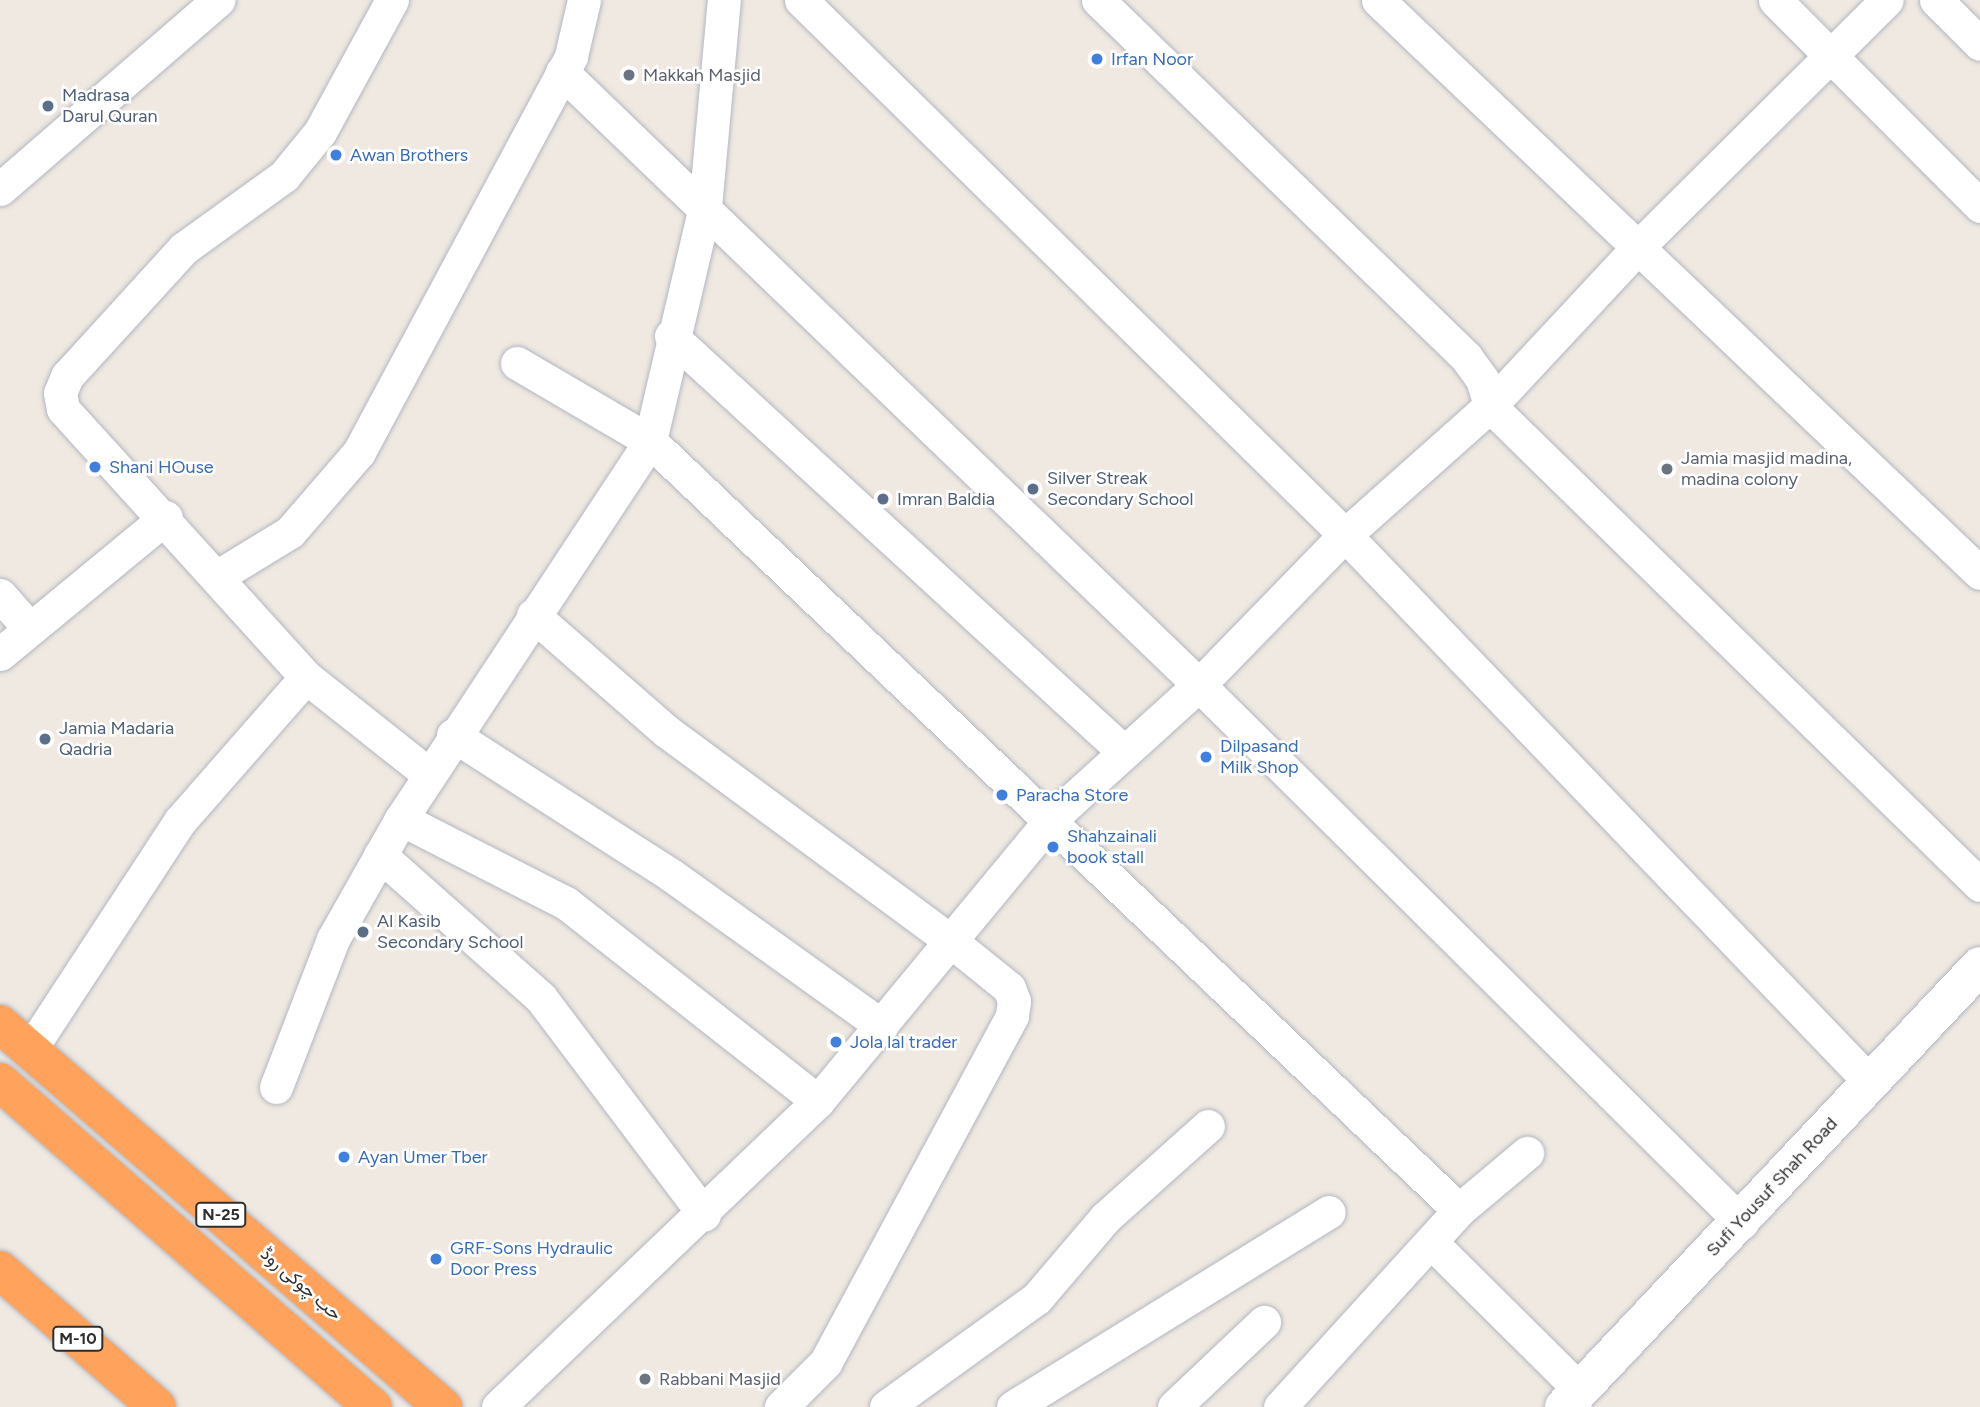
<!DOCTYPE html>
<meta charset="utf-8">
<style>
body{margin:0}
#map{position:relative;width:1980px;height:1407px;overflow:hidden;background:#efe9e1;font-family:Figtree,Vazirmatn,sans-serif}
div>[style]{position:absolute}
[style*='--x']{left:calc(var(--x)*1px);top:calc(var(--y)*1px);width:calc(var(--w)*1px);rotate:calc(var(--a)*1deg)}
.roads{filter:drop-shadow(0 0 2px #b4b7c1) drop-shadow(0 0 2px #b4b7c1)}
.street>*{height:33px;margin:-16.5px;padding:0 16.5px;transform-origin:16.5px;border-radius:16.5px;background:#fff}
.secondary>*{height:38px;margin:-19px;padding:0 19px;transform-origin:19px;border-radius:19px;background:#fff}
.highway>*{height:38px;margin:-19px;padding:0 19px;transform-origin:19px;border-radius:19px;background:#ffa35c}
.dots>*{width:19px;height:19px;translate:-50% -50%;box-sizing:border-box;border:4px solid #fff;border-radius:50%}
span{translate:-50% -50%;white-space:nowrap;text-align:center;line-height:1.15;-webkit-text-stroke:5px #fff;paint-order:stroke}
.shield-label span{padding:2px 5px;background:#fff;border:2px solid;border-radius:5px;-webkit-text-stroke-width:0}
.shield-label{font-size:16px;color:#2e2e2e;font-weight:700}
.shop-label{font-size:18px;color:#366cbe}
.left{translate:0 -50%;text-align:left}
.worship-label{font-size:18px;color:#5b616d}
.service-label{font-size:18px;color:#4e5e75}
.street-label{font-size:18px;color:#2e2e2e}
</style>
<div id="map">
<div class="roads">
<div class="street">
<div style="--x:392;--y:0;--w:150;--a:118.6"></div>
<div style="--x:320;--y:132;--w:57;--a:129.3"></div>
<div style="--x:284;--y:176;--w:123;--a:144.2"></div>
<div style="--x:184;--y:248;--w:173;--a:132.4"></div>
<div style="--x:67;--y:376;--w:18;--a:112"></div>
<div style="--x:60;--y:393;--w:16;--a:79"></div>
<div style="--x:63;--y:409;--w:362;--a:47.8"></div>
<div style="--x:306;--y:677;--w:154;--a:38.4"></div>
<div style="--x:801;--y:0;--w:763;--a:44.52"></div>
<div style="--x:1345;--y:535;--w:758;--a:46.18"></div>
<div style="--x:1098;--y:0;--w:513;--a:44.13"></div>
<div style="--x:1466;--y:357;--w:27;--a:54"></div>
<div style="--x:1482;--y:379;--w:28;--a:73"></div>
<div style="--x:1490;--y:406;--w:685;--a:44.35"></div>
<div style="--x:1378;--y:0;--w:831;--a:43.59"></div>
<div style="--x:1775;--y:0;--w:291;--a:45.1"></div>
<div style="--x:1936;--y:0;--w:62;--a:45"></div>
<div style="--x:562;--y:72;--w:884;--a:43.9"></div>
<div style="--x:1199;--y:685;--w:764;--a:44.73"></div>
<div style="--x:0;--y:189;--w:289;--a:-40.9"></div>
<div style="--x:671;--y:336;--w:615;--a:42.56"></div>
<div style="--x:517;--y:363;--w:154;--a:30.4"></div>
<div style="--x:650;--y:441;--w:1116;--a:43.55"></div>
<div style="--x:218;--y:576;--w:84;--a:-31.4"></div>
<div style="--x:290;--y:532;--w:106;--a:-49.2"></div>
<div style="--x:359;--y:452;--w:449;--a:-61.8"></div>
<div style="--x:571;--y:56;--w:57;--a:-76.9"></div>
<div style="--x:0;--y:595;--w:45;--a:48.6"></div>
<div style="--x:533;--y:615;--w:176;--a:41.1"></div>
<div style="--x:666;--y:731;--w:355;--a:36.4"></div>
<div style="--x:952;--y:942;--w:73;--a:38.9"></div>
<div style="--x:1009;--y:988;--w:14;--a:69"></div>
<div style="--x:1014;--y:1001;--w:15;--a:98"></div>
<div style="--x:1012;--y:1016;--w:393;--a:118.3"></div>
<div style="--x:826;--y:1362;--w:64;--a:135"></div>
<div style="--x:0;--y:654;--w:215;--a:-39.5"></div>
<div style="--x:453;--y:735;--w:259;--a:32.7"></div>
<div style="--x:671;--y:875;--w:259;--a:35.6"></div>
<div style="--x:401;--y:819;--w:185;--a:27"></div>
<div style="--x:566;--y:903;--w:320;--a:38.2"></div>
<div style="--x:380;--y:855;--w:215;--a:41.6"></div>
<div style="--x:541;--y:998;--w:271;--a:53"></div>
<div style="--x:30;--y:1050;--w:274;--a:-56.8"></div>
<div style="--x:180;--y:821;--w:191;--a:-48.8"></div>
<div style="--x:276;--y:1087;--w:159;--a:-68.9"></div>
<div style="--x:333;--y:939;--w:138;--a:-60.5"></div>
<div style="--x:401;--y:819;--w:453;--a:-56.6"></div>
<div style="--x:650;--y:441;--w:240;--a:-76.8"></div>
<div style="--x:705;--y:207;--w:208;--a:-84.8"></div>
<div style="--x:1431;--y:1242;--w:210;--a:44.8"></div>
<div style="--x:498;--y:1407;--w:443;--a:-43.7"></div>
<div style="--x:818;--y:1101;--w:366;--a:-50.4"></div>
<div style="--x:1051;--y:819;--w:200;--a:-42.2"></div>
<div style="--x:1199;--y:685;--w:209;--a:-45.8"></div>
<div style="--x:1345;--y:535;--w:194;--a:-41.7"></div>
<div style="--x:1490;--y:406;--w:221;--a:-47"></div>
<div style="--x:1641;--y:244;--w:346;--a:-44.8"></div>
<div style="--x:886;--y:1407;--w:186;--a:-35.8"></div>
<div style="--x:1037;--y:1298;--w:105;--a:-49.6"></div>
<div style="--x:1105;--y:1218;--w:138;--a:-41.8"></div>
<div style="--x:1013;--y:1407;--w:371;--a:-31.7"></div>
<div style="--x:1174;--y:1407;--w:124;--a:-43.4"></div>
<div style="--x:1280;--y:1407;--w:266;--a:-47.7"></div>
<div style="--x:1459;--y:1210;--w:89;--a:-40"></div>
</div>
<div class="secondary">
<div style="--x:1564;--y:1407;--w:606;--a:-46.67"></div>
</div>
<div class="highway">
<div style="--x:0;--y:1024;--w:586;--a:40.85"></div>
<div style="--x:0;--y:1082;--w:495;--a:41.1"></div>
<div style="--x:0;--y:1270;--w:208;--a:41.1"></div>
</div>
</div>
<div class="dots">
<div style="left:1097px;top:59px;background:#3f7fe0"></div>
<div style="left:629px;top:75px;background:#6b7280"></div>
<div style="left:48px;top:106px;background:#5c6f8a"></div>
<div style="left:336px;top:155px;background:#3f7fe0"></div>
<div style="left:95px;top:467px;background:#3f7fe0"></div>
<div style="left:1667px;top:469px;background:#6b7280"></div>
<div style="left:1033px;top:489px;background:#5c6f8a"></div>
<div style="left:883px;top:499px;background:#5c6f8a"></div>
<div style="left:45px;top:739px;background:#5c6f8a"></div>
<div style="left:1206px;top:757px;background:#3f7fe0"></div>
<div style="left:1002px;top:795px;background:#3f7fe0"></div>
<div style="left:1053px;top:847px;background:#3f7fe0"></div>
<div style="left:363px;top:932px;background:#5c6f8a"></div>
<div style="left:836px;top:1042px;background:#3f7fe0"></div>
<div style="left:344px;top:1157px;background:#3f7fe0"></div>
<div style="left:436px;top:1259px;background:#3f7fe0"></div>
<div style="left:645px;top:1379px;background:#6b7280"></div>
</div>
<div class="shield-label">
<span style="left:221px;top:1215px">N-25</span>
<span style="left:78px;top:1339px">M-10</span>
</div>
<div class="shop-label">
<span class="left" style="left:1111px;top:59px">Irfan Noor</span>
<span class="left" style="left:350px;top:155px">Awan Brothers</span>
<span class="left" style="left:109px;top:467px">Shani HOuse</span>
<span class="left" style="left:1220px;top:757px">Dilpasand<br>Milk Shop</span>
<span class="left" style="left:1016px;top:795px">Paracha Store</span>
<span class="left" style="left:1067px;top:847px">Shahzainali<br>book stall</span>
<span class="left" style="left:850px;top:1042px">Jola lal trader</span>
<span class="left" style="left:358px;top:1157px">Ayan Umer Tber</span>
<span class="left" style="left:450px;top:1259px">GRF-Sons Hydraulic<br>Door Press</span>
</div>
<div class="worship-label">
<span class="left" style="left:643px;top:75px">Makkah Masjid</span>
<span class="left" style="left:1681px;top:469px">Jamia masjid madina,<br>madina colony</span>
<span class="left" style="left:659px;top:1379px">Rabbani Masjid</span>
</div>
<div class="service-label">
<span class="left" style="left:62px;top:106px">Madrasa<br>Darul Quran</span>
<span class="left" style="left:1047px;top:489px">Silver Streak<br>Secondary School</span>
<span class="left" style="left:897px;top:499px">Imran Baldia</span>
<span class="left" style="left:59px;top:739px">Jamia Madaria<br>Qadria</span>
<span class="left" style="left:377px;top:932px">Al Kasib<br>Secondary School</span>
</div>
<div class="street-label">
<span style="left:1772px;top:1187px;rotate:-47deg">Sufi Yousuf Shah Road</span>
<span style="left:301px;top:1284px;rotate:41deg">حب چوکی روڈ</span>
</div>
</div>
